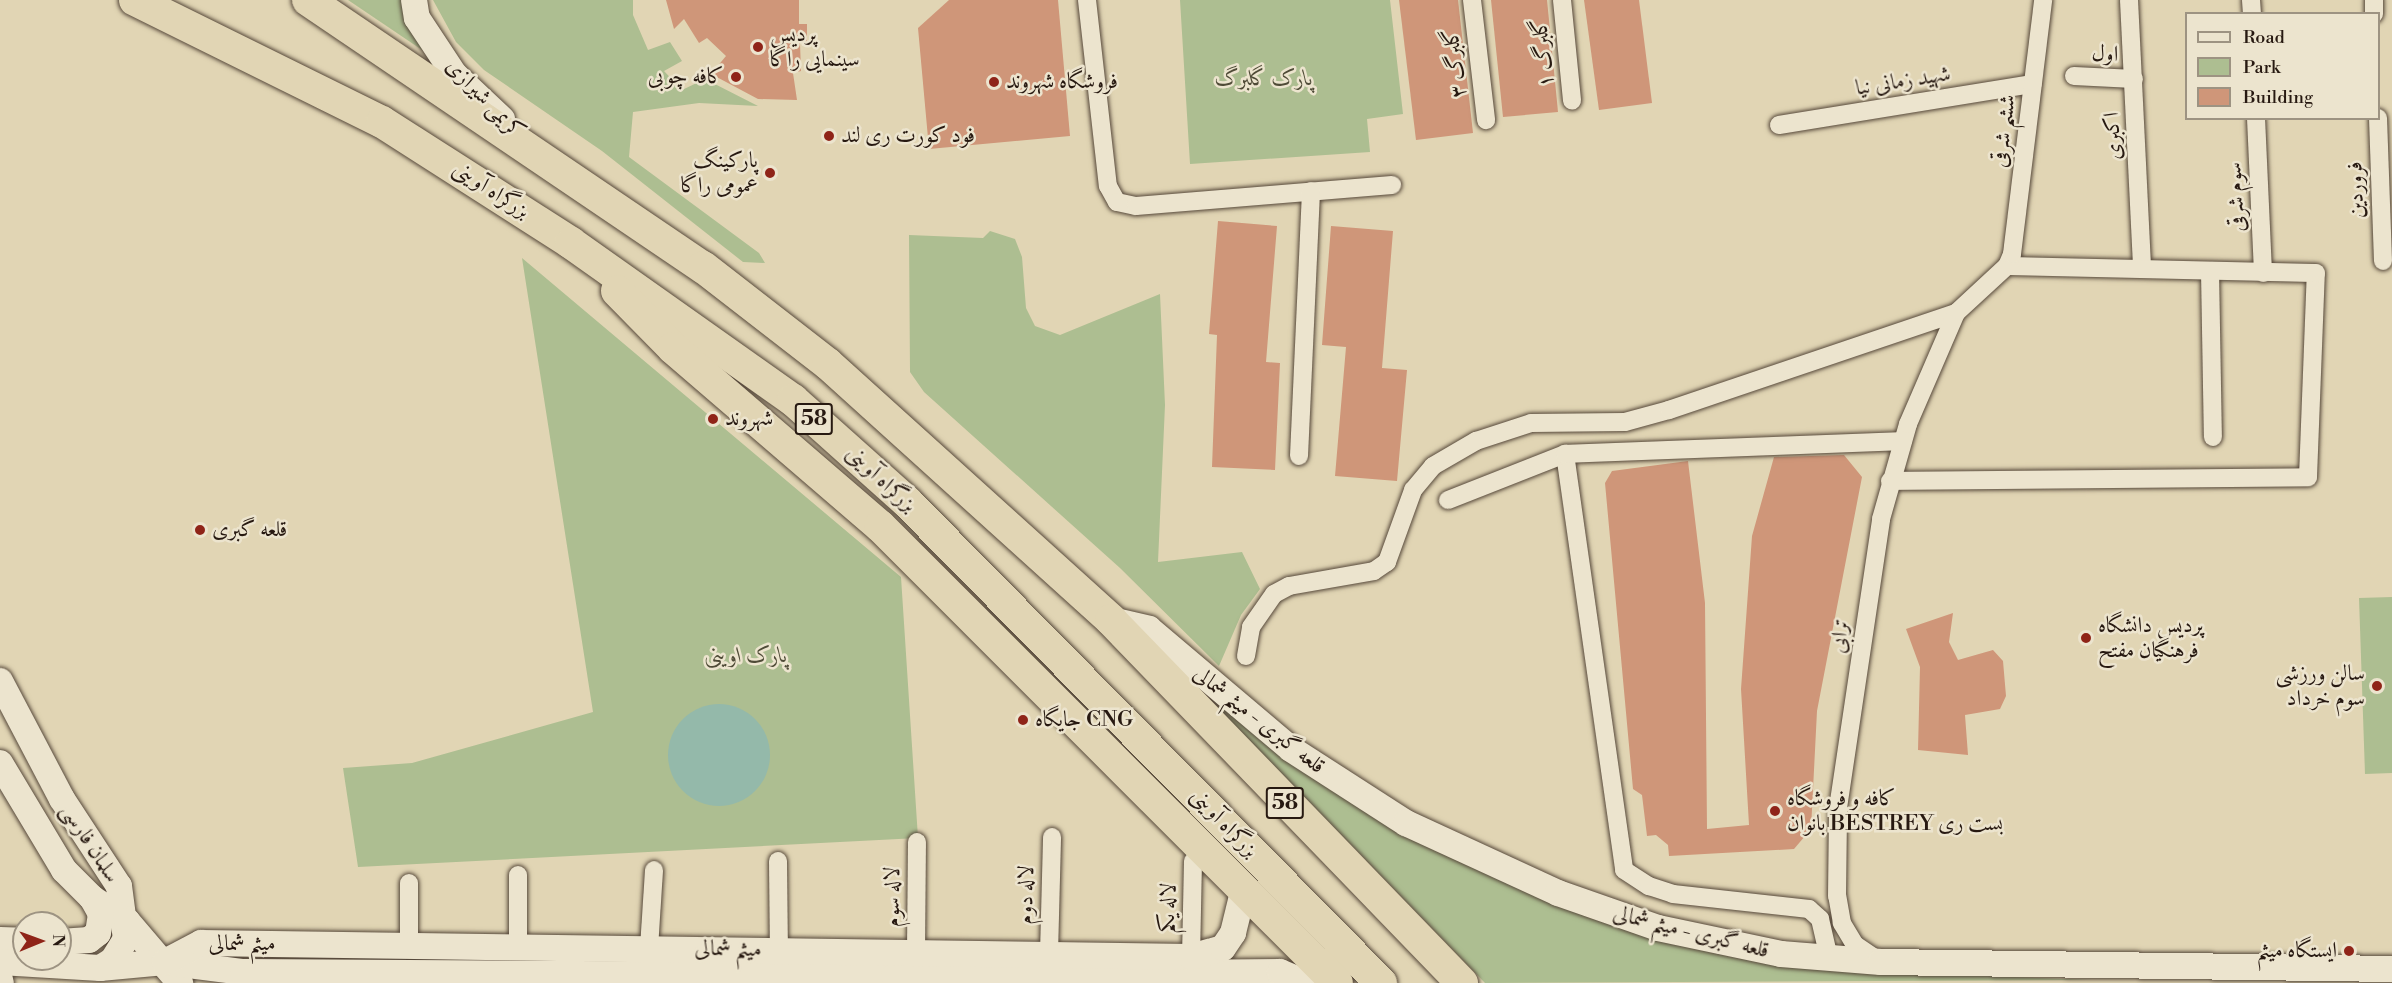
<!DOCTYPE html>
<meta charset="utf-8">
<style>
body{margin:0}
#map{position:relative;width:2392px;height:983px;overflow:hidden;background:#e1d5b4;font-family:"Libre Bodoni",Amiri,serif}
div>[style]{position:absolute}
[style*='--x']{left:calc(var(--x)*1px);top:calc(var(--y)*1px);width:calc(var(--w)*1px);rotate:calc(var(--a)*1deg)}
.green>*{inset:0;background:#adbe91}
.water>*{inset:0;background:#94b9aa}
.round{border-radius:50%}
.building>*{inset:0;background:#cf9679}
.roads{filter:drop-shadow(0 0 2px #56483a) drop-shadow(0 0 2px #56483a)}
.street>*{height:18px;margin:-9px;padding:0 9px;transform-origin:9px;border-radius:9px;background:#ece4ce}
.secondary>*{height:26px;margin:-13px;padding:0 13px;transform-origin:13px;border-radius:13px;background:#ece4ce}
.highway>*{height:32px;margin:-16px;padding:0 16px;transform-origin:16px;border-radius:16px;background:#e1d5b4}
.dots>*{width:16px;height:16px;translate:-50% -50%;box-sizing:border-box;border:3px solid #ece4ce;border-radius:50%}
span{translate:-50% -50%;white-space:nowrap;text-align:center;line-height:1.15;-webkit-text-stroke:5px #ece4ce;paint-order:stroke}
.shield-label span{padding:2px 4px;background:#ece4ce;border:2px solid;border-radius:4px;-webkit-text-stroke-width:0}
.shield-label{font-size:21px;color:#271911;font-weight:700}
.poi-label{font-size:22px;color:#271911}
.left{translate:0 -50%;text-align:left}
.right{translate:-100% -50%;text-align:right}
.street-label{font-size:22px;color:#271911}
.park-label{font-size:22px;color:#4f4b37;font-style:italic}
.legend{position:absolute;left:2185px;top:12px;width:195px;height:108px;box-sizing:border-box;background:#ece4ce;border:2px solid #9d9382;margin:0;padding:8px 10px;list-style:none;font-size:18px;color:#271911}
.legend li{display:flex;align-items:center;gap:12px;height:30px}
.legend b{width:30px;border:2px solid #9d9382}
.north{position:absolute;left:12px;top:911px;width:60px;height:60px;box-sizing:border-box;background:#ece4ce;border:2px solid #9d9382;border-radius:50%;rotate:89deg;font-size:16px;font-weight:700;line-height:24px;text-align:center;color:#271911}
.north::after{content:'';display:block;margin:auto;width:21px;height:27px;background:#8f2418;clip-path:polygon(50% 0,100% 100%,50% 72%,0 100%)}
</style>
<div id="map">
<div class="green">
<div style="clip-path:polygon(348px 0,404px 0,428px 54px)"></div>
<div style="clip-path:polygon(433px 0,633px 0,633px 15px,648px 50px,670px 42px,682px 61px,664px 71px,682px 90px,705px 79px,758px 106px,699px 103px,633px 112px,629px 157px,759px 253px,765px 263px,743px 262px,602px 151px,484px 70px,456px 42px)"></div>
<div style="clip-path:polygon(1180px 0,1390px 0,1403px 114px,1367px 119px,1370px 152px,1190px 164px)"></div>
<div style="clip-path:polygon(990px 231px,1015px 239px,1022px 257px,1026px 308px,1035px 326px,1060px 335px,1160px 294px,1165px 405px,1158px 562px,1242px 552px,1260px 589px,1241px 615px,1219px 666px,1120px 568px,924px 392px,910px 372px,909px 235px,983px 238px)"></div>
<div style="clip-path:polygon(522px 258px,901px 577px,918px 838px,358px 867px,343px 768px,412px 763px,593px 712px)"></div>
<div style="clip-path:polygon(2392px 597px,2392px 773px,2365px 774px,2359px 598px)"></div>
<div style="clip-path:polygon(1203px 692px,1344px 797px,1433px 850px,1592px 919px,1687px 947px,1811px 969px,2092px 980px,1485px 983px)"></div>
</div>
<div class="water">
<div class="round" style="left:668px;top:704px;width:102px;height:102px"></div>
</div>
<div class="building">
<div style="clip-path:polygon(666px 0,799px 0,799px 24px,807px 24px,807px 43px,800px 43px,801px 71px,793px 73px,797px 100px,758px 99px,711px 74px,726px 56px,707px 38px,699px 43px,684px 19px,674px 29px)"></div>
<div style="clip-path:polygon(949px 0,1058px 0,1070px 136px,929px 149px,918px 28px)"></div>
<div style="clip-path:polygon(1399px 0,1458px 0,1473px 133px,1416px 140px)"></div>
<div style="clip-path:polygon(1491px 0,1547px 0,1558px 112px,1503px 117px)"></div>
<div style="clip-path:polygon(1584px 0,1639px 0,1652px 103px,1599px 110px)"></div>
<div style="clip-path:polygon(1218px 221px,1277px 226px,1266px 362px,1280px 363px,1275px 470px,1212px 467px,1217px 335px,1209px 334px)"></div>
<div style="clip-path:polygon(1331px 226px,1393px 231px,1382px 368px,1407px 370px,1397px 481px,1335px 476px,1346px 347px,1322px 345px)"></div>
<div style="clip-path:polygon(1844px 455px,1862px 477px,1817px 711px,1811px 829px,1794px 849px,1669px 856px,1668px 845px,1656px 835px,1647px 836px,1642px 795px,1633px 789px,1605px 483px,1612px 471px,1688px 461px,1705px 603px,1707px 829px,1749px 825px,1741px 689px,1752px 536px,1774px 457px)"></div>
<div style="clip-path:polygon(1953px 613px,1949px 642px,1958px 660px,1993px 650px,2003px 661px,2006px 696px,2000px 709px,1965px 715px,1968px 755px,1918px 750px,1920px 667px,1906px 629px)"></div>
</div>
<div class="roads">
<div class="street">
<div style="--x:1087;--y:0;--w:187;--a:83.6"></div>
<div style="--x:1108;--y:186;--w:18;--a:61"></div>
<div style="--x:1117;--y:202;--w:19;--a:12"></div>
<div style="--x:1136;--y:206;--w:257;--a:-4.7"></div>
<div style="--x:1472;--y:0;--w:121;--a:83.3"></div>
<div style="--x:1562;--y:0;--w:101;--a:84.3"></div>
<div style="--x:2129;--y:0;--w:269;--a:87.2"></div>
<div style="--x:2251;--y:0;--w:14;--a:86"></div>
<div style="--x:2374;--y:0;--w:14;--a:90"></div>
<div style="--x:2074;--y:76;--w:60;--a:2.9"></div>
<div style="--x:2256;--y:118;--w:155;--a:87.4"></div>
<div style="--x:2378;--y:118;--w:143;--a:88"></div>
<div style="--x:1779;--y:125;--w:257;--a:-9.2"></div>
<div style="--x:2210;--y:271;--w:166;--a:89"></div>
<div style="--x:1565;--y:454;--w:420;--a:81.9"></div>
<div style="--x:1624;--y:870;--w:30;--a:33"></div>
<div style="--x:1649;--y:886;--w:25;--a:18"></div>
<div style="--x:1673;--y:894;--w:137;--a:6.3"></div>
<div style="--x:1809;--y:909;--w:15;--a:42"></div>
<div style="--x:1820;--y:919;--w:40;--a:77"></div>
<div style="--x:1299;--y:456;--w:265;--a:-87.4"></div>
<div style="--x:1890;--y:481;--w:418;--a:-0.5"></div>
<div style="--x:2308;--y:477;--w:204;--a:-87.8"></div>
<div style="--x:2316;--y:273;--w:309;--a:-178.7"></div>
<div style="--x:1448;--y:500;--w:126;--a:-21.5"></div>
<div style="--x:1565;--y:454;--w:338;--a:-2.2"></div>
<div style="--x:1246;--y:656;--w:29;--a:-80"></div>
<div style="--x:1251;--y:627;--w:40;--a:-55.1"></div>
<div style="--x:1274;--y:594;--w:17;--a:-28"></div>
<div style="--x:1289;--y:586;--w:86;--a:-10"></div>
<div style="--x:1374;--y:571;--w:16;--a:-35"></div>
<div style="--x:1387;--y:562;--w:77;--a:-70.1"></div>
<div style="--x:1413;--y:490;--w:31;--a:-50"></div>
<div style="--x:1433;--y:466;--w:50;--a:-30.2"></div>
<div style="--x:1476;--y:441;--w:58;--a:-18.1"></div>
<div style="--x:1531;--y:423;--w:94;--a:-0.6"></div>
<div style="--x:1625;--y:422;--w:46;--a:-15.3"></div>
<div style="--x:1669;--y:410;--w:303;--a:-18.7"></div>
<div style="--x:1956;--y:313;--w:69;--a:-42.7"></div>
<div style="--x:2007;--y:266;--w:13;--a:-67"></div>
<div style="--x:2012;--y:254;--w:256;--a:-83"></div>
<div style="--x:778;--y:861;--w:89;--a:89.4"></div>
<div style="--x:409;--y:883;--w:64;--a:90"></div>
<div style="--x:649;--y:948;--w:78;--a:-86.3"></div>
<div style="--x:518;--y:949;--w:74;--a:-90"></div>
<div style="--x:916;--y:953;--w:111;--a:-89.5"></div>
<div style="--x:1049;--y:954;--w:117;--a:-88.5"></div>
<div style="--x:1191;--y:957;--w:96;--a:-88.8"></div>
<div style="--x:1879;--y:961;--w:29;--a:-146"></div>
<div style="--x:1855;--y:945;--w:26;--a:-121"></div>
<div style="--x:1842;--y:923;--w:27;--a:-100"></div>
<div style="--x:1837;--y:896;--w:88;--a:-89.3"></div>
<div style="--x:1838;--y:808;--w:292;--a:-81.5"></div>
<div style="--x:1881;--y:519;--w:99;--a:-74.1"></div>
<div style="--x:1908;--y:424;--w:121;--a:-66.6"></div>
<div style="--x:0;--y:962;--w:22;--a:77"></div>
</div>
<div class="secondary">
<div style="--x:414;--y:0;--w:18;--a:81"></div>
<div style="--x:417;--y:18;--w:67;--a:56.5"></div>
<div style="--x:454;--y:74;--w:66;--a:43.2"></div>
<div style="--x:1111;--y:620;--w:39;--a:13"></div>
<div style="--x:1149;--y:629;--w:186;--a:40.2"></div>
<div style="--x:1291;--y:749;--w:137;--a:32.8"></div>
<div style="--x:1406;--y:823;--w:167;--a:24.7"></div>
<div style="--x:1558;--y:893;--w:106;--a:19.3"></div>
<div style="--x:1658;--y:928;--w:126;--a:11.9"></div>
<div style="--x:1781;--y:954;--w:100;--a:4.6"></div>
<div style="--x:1881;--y:962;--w:511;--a:0.78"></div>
<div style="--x:0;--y:681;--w:133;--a:62.3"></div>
<div style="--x:62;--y:799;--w:104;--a:56.8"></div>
<div style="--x:119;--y:886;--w:53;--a:82.5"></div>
<div style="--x:126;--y:939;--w:25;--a:122"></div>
<div style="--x:113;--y:960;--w:15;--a:148"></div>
<div style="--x:0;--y:763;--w:125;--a:59.1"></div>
<div style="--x:64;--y:870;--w:40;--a:45"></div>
<div style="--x:92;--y:898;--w:42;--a:33.3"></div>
<div style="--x:127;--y:921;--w:82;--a:49.5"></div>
<div style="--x:0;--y:940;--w:24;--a:2"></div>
<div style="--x:60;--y:942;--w:29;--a:-4"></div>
<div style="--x:89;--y:940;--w:11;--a:-38"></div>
<div style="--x:98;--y:933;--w:19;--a:-81"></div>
<div style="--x:101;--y:914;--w:18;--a:-119"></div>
<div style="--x:0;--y:962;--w:100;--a:3.4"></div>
<div style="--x:100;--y:968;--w:65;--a:-5.3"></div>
<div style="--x:165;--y:962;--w:79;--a:7.3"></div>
<div style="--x:243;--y:972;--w:651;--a:0.35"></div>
<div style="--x:894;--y:976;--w:386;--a:-0.6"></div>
<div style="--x:1280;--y:972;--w:28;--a:23"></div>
<div style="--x:165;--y:962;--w:41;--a:-27.8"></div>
<div style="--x:201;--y:943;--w:990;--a:0.81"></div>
<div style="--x:1191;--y:957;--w:33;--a:-16"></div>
<div style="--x:1223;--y:948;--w:18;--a:-56"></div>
<div style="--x:1233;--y:933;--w:46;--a:-76.3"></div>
</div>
<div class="highway">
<div style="--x:135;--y:0;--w:275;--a:26.3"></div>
<div style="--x:382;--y:122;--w:224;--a:32.6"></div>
<div style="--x:571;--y:243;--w:272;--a:35.3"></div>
<div style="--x:793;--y:400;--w:152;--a:41.8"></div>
<div style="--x:906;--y:501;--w:677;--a:45.42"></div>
<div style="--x:308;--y:0;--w:477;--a:34.1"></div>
<div style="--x:703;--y:267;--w:158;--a:37.8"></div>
<div style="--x:828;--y:364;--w:382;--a:42.1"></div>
<div style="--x:1111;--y:620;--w:505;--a:45.96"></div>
<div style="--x:617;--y:291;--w:80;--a:45.5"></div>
<div style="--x:673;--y:348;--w:273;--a:40.7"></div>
<div style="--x:880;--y:526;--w:646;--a:45"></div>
</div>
</div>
<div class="dots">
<div style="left:758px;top:47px;background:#8f2418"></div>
<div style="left:736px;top:77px;background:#8f2418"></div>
<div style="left:994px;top:82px;background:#8f2418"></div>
<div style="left:829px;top:136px;background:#8f2418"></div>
<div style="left:770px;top:173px;background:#8f2418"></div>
<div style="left:713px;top:419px;background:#8f2418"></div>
<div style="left:200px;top:530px;background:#8f2418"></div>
<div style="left:2086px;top:638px;background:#8f2418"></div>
<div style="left:2377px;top:686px;background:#8f2418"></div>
<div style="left:1023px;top:720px;background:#8f2418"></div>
<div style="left:1775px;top:811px;background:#8f2418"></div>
<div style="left:2349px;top:951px;background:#8f2418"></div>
</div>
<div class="shield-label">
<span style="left:814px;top:419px">58</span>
<span style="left:1285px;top:803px">58</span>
</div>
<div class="poi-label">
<span class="left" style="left:770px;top:47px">پردیس<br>سینمایی راگا</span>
<span class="right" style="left:724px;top:77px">کافه چوبی</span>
<span class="left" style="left:1006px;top:82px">فروشگاه شهروند</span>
<span class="left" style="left:841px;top:136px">فود کورت ری لند</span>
<span class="right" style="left:758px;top:173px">پارکینگ<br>عمومی راگا</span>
<span class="left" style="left:725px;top:419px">شهروند</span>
<span class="left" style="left:212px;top:530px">قلعه گبری</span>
<span class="left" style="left:2098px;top:638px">پردیس دانشگاه<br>فرهنگیان مفتح</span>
<span class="right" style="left:2365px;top:686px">سالن ورزشی<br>سوم خرداد</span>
<span class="left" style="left:1035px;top:720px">جایگاه CNG</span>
<span class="left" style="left:1787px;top:811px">کافه و فروشگاه<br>بانوان BESTREY بست ری</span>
<span class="right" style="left:2337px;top:951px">ایستگاه میثم</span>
</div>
<div class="street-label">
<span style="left:1543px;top:53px;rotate:-96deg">گلبرگ ۱</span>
<span style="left:2105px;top:54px;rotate:3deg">اول</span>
<span style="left:1455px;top:63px;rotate:-97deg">گلبرگ ۳</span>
<span style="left:1903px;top:81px;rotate:-9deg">شهید زمانی نیا</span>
<span style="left:485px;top:99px;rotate:46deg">کریمی شیرازی</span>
<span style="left:2004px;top:131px;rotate:-83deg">ششم شرقی</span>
<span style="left:2113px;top:136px;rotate:-93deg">اکبری</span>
<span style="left:491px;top:190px;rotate:33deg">بزرگراه آوینی</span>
<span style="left:2356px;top:190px;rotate:-92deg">فروردین</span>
<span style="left:2236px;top:197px;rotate:-93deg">سوم شرقی</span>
<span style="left:881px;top:479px;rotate:43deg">بزرگراه آوینی</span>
<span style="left:1840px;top:636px;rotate:-82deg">ترابی</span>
<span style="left:1259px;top:720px;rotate:38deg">قلعه گبری - میثم شمالی</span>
<span style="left:1224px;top:823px;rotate:46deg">بزرگراه آوینی</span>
<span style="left:90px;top:843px;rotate:57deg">سلمان فارسی</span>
<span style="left:1026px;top:895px;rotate:-89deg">لاله دوم</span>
<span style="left:893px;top:897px;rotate:-90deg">لاله سوم</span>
<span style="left:1168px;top:908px;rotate:-88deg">لاله یکم</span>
<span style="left:1691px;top:932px;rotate:14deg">قلعه گبری - میثم شمالی</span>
<span style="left:242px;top:944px">میثم شمالی</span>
<span style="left:728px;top:949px;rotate:1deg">میثم شمالی</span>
</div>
<div class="park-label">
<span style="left:1264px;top:79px">پارک گلبرگ</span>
<span style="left:746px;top:656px">پارک اوینی</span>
</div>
<ul class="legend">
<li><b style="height:8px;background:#ece4ce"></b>Road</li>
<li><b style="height:16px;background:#adbe91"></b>Park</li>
<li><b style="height:16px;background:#cf9679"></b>Building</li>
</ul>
<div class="north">N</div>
</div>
